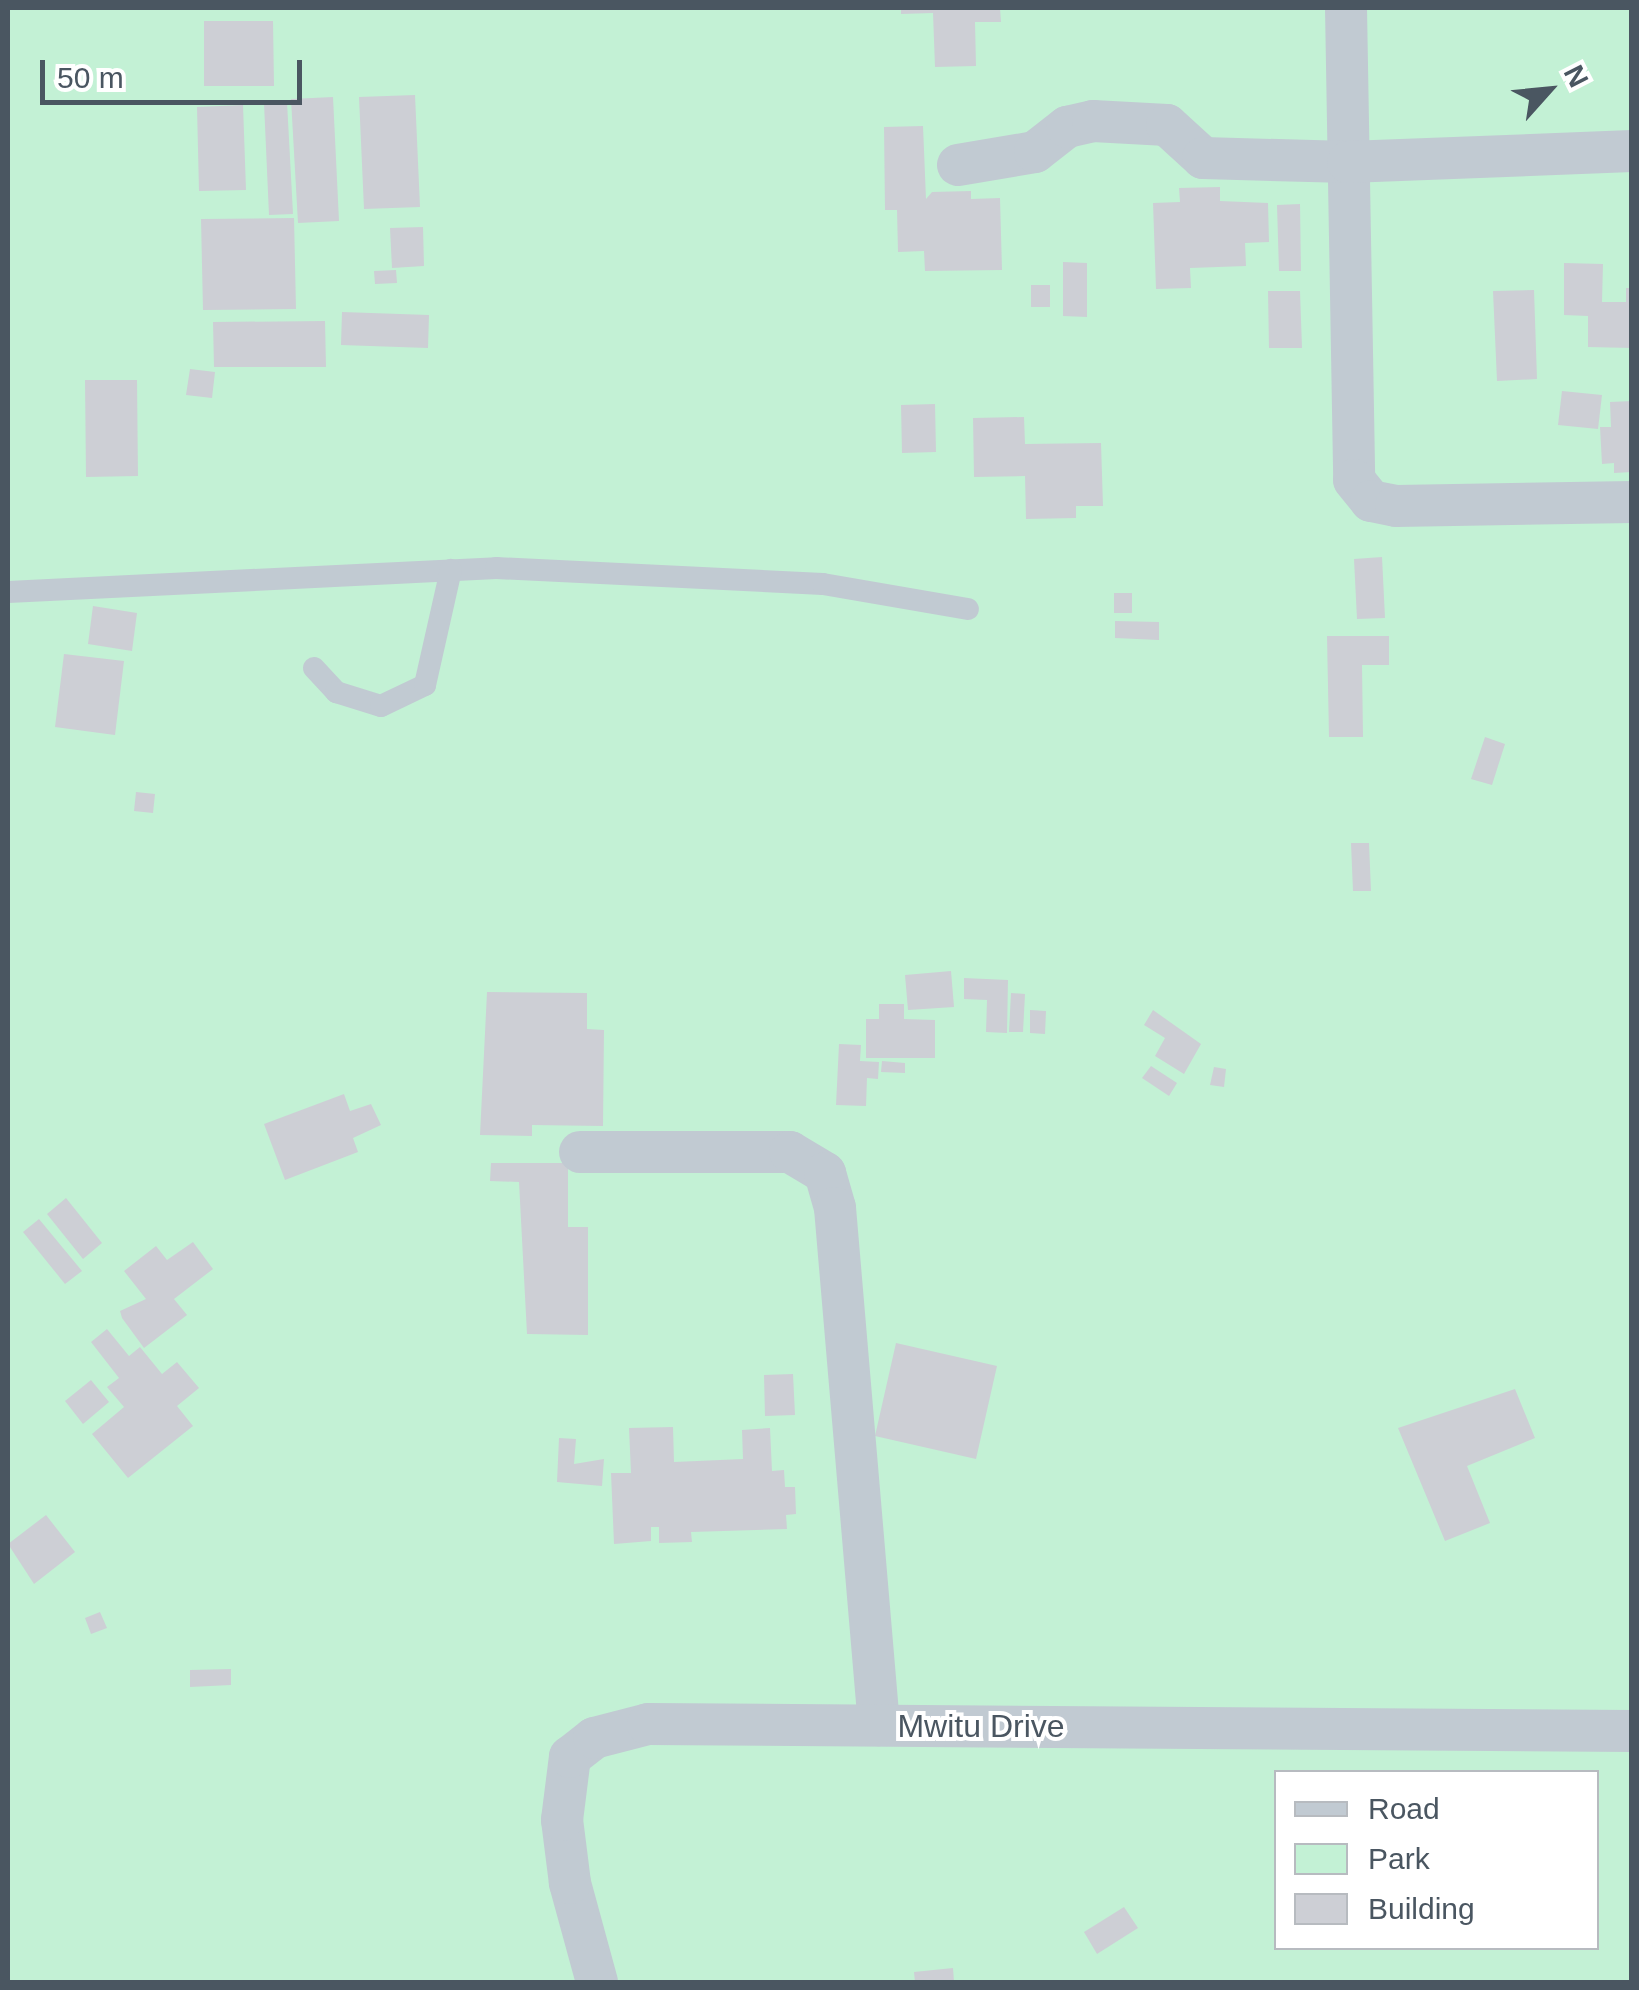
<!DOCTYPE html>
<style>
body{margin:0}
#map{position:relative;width:1639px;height:1990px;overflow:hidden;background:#f5f3f3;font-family:Helvetica,sans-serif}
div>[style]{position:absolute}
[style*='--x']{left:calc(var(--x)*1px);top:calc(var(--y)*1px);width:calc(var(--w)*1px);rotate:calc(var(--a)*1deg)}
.green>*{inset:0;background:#c3f1d5}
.building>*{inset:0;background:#cdcfd5}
.service>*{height:22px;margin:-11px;padding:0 11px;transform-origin:11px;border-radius:11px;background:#c1cad2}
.minor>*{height:42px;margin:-21px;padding:0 21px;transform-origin:21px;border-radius:21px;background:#c1cad2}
span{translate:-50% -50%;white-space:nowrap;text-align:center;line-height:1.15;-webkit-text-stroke:8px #fff;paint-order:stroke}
.street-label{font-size:32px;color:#4a5661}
.frame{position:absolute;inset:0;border:10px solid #4a5661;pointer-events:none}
.legend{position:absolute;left:1274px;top:1770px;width:325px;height:180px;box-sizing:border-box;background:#fff;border:2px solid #b7bbc0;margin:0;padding:12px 18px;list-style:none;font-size:30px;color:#4a5661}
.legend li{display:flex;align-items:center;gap:20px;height:50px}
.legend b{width:50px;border:2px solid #b7bbc0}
.north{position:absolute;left:1499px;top:40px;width:100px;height:100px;-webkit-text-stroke:8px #fff;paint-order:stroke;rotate:63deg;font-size:28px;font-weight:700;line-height:40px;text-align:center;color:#4a5661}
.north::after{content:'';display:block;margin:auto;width:35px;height:45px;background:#4a5661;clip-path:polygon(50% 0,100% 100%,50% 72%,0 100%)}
.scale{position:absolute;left:40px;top:60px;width:262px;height:45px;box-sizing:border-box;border:5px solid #4a5661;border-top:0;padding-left:12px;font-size:30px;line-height:35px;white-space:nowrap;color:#4a5661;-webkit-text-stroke:8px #fff;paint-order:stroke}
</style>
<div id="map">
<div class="green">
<div style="clip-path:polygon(evenodd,8px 8px,1631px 8px,1631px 1982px,8px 1982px,8px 8px,1276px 1772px,1596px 1772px,1596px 1948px,1276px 1948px,1276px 1772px)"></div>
</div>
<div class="building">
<div style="clip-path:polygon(901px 8px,1000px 8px,1001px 22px,975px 22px,976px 66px,935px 67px,933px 13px,901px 14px)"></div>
<div style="clip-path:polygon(204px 21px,273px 21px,274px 86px,204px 86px)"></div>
<div style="clip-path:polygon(415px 95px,420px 207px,364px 209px,359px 97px)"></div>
<div style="clip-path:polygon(333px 97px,339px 221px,298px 223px,291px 99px)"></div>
<div style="clip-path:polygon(287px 102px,293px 214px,269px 215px,264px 103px)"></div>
<div style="clip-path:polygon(243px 105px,246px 190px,199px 191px,197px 107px)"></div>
<div style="clip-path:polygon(923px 126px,926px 199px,932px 192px,971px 191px,971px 199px,1000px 198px,1002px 270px,925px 271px,924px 251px,898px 252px,897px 210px,885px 210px,884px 127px)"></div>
<div style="clip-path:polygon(1220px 187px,1220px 201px,1268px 203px,1269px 242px,1245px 243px,1246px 266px,1190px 268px,1191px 288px,1156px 289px,1153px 203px,1180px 202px,1179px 188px)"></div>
<div style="clip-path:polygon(1300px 204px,1301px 271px,1279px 271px,1277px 205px)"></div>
<div style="clip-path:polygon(294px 218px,296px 309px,203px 310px,201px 219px)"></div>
<div style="clip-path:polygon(423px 227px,424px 266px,392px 268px,390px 228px)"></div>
<div style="clip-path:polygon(1063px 262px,1087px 263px,1087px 317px,1063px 316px)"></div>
<div style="clip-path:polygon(1564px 263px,1603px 264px,1602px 302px,1626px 302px,1626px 288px,1632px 288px,1632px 348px,1588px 347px,1588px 316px,1564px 315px)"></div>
<div style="clip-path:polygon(396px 270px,397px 283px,375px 284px,374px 271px)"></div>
<div style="clip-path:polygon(1031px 285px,1050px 285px,1050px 307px,1031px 307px)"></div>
<div style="clip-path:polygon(1534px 290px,1537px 379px,1497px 381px,1493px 291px)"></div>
<div style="clip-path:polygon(1268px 291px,1300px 291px,1302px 348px,1269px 348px)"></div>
<div style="clip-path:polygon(342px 312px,429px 315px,428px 348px,341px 345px)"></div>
<div style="clip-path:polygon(325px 321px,326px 367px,214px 367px,213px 322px)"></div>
<div style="clip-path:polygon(190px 369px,215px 372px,212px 398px,186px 395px)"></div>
<div style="clip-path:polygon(85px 380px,137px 380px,138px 476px,86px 477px)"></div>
<div style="clip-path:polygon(1562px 391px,1602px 395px,1598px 429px,1558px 425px)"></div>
<div style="clip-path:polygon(1632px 401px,1632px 472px,1614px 473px,1614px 463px,1602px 464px,1600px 427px,1611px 427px,1610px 402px)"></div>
<div style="clip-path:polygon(935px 404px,936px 452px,902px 453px,901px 405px)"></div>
<div style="clip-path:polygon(1024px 417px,1025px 444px,1101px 443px,1103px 506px,1076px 506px,1076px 518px,1026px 519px,1025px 476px,974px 477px,973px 418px)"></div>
<div style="clip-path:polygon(1382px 557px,1385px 618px,1357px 619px,1354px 559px)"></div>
<div style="clip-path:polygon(1114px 593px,1132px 593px,1132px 613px,1114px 613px)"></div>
<div style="clip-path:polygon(93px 606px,137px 613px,132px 651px,88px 644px)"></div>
<div style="clip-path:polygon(1115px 621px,1159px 622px,1159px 640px,1115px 638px)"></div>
<div style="clip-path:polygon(1327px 636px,1389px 636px,1389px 665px,1362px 665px,1363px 737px,1329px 737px)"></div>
<div style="clip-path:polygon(64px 654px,124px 661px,115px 735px,55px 727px)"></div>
<div style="clip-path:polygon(1485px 737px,1505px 744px,1492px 785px,1471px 779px)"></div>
<div style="clip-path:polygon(136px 792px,155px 794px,153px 813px,134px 811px)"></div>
<div style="clip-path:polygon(1351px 843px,1369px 843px,1371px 891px,1353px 891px)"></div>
<div style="clip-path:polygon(951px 971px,954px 1007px,908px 1010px,905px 975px)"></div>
<div style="clip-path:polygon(964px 978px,1008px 980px,1007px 1033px,986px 1032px,987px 1000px,964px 999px)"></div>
<div style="clip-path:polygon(487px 992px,587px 993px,587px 1029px,604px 1030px,603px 1126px,532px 1125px,532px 1136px,480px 1135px)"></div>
<div style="clip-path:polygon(1011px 993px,1025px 994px,1023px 1032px,1009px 1032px)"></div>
<div style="clip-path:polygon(879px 1004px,904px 1004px,904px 1019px,935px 1020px,935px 1058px,866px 1058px,866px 1019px,879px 1019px)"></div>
<div style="clip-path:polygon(1030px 1010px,1046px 1011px,1045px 1034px,1030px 1033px)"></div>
<div style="clip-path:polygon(1153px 1010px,1201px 1044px,1184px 1074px,1155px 1056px,1165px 1038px,1144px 1025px)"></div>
<div style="clip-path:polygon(839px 1044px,861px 1045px,860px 1061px,879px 1062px,878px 1079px,867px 1078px,866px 1106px,836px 1105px)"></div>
<div style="clip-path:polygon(882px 1061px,905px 1063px,905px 1073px,881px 1072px)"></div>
<div style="clip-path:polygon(1151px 1066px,1177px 1083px,1169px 1096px,1142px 1078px)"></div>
<div style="clip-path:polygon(1214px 1067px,1226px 1069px,1224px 1087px,1210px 1085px)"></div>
<div style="clip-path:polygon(344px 1094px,350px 1111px,371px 1104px,381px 1125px,353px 1138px,358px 1152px,285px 1180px,264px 1124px)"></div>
<div style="clip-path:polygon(491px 1163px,568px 1163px,568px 1227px,588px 1227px,588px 1335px,527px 1334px,519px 1182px,490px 1181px)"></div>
<div style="clip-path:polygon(66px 1198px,102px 1243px,83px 1259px,47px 1214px)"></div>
<div style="clip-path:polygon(39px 1219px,82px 1271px,65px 1284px,23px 1232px)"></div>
<div style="clip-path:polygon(193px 1242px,213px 1269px,174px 1299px,187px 1315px,144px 1348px,122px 1318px,120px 1311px,146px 1299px,124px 1271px,156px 1246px,167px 1260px)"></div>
<div style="clip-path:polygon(107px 1329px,129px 1356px,140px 1347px,162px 1374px,177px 1362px,199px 1388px,177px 1406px,193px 1426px,128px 1478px,92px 1434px,124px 1407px,107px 1387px,119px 1378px,91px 1342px)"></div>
<div style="clip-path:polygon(896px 1343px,997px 1366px,976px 1459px,875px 1436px)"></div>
<div style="clip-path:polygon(793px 1374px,795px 1415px,765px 1416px,764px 1375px)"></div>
<div style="clip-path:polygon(91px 1380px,109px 1402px,83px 1424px,65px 1401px)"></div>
<div style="clip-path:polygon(1515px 1389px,1535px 1438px,1467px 1466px,1490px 1523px,1445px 1541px,1398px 1428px)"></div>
<div style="clip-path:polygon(673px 1427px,674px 1462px,743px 1459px,742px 1430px,770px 1428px,772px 1471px,784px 1470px,785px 1487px,795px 1487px,796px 1514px,786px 1515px,787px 1529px,691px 1532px,692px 1542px,659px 1543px,659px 1527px,651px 1527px,651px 1541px,614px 1544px,611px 1473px,631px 1473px,629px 1428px)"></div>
<div style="clip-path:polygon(559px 1438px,576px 1439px,574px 1464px,604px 1459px,602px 1486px,557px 1482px)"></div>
<div style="clip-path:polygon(46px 1515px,75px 1552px,34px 1584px,8px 1544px)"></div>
<div style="clip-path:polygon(100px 1612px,107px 1628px,91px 1634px,85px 1618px)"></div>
<div style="clip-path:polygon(231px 1669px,231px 1685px,190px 1687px,190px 1670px)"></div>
<div style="clip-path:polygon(1124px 1907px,1138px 1928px,1097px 1954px,1084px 1932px)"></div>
<div style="clip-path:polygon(953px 1968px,954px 1982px,915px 1982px,914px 1972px)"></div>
</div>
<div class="service">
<div style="--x:8;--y:592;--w:489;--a:-2.8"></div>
<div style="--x:496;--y:568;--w:327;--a:2.8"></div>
<div style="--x:823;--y:584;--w:147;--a:9.8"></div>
<div style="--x:314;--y:668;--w:33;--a:47"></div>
<div style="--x:336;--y:692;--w:47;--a:17.3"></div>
<div style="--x:381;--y:706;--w:49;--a:-25.5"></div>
<div style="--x:425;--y:685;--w:118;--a:-77.3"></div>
</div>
<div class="minor">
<div style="--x:1346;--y:8;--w:472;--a:89"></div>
<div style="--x:1354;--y:480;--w:27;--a:51"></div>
<div style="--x:1371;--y:501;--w:25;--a:11"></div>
<div style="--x:1396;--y:506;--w:236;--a:-1"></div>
<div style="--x:958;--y:165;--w:78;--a:-9.6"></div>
<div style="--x:1035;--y:152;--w:41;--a:-38"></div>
<div style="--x:1067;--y:127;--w:27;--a:-13"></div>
<div style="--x:1093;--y:121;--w:74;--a:3.1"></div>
<div style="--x:1167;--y:125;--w:49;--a:42.5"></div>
<div style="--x:1203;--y:158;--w:145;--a:1.6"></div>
<div style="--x:1348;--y:162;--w:284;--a:-2.2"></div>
<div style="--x:580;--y:1152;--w:210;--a:0"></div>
<div style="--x:790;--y:1152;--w:41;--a:31"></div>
<div style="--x:825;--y:1173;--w:36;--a:74"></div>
<div style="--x:835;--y:1208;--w:519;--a:85.14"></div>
<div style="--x:597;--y:1982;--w:103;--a:-105.3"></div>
<div style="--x:570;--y:1883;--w:64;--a:-97.2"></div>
<div style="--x:562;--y:1820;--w:64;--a:-82.8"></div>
<div style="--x:570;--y:1757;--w:31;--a:-38"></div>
<div style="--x:594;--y:1738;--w:56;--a:-14.5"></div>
<div style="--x:648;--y:1724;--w:984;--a:0.41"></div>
</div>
<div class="street-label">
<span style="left:981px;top:1726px">Mwitu Drive</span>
</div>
<div class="frame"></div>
<ul class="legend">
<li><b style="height:12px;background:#c1cad2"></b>Road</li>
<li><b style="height:28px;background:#c3f1d5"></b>Park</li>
<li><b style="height:28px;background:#cdcfd5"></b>Building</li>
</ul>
<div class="north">N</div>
<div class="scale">50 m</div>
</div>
